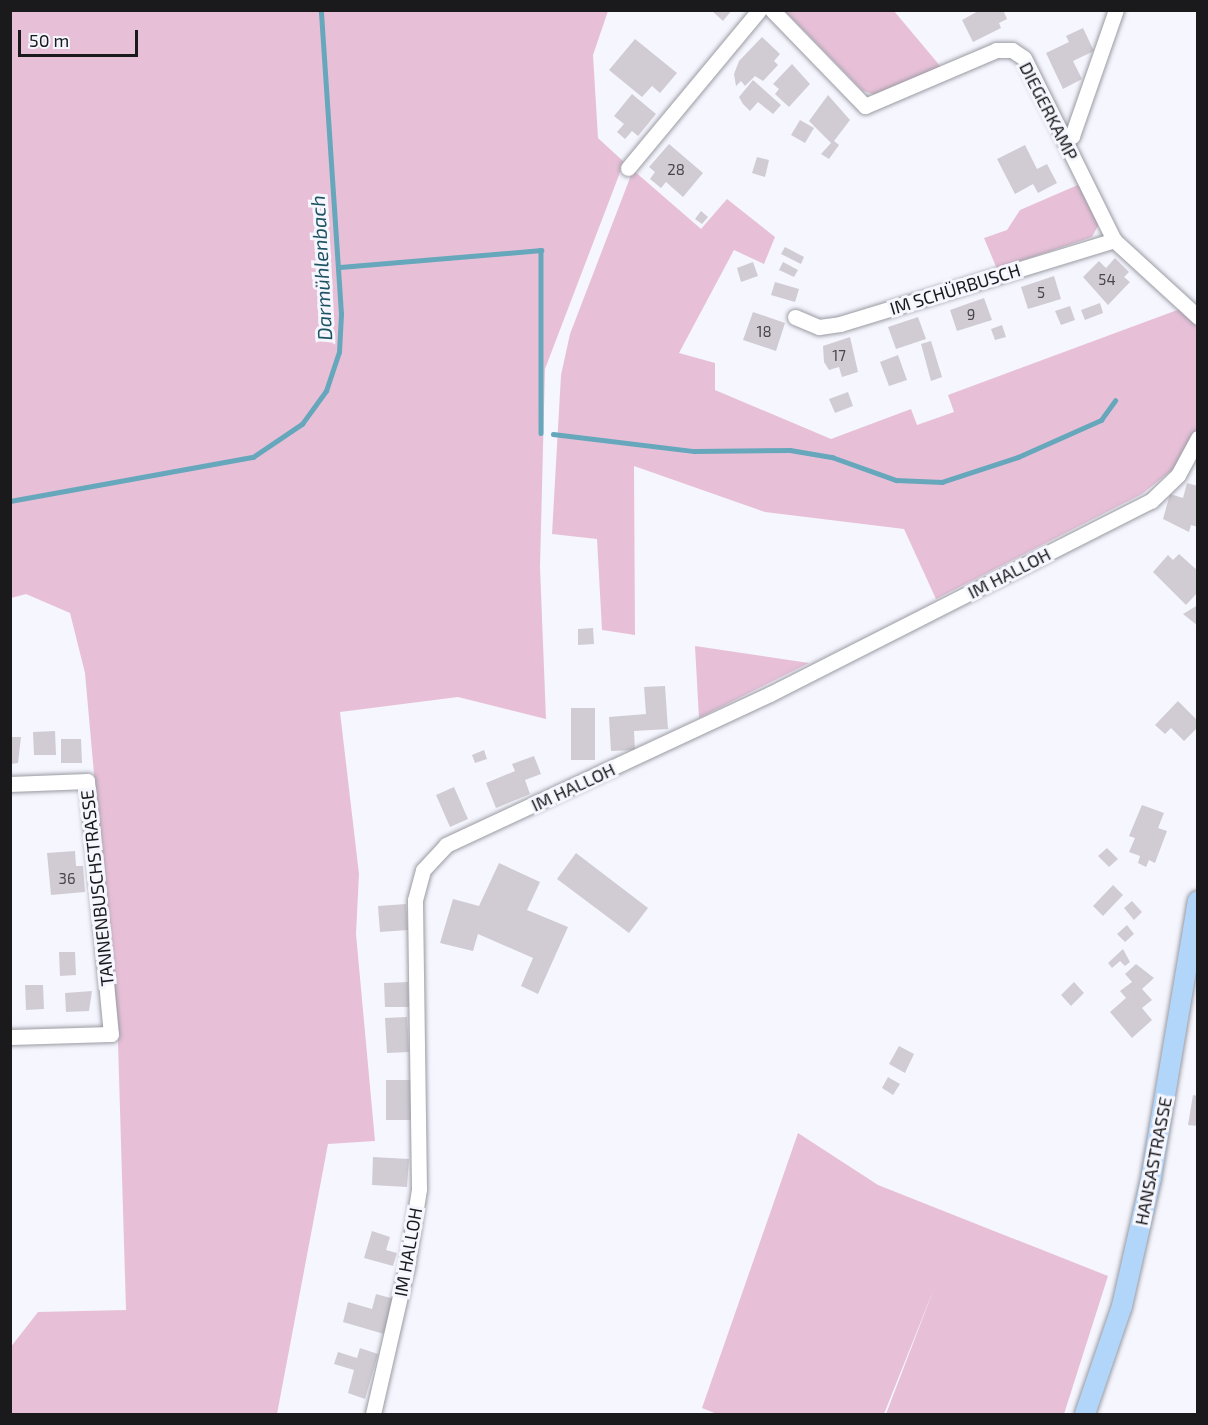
<!DOCTYPE html>
<meta charset="utf-8">
<style>
body{margin:0}
#map{position:relative;width:1208px;height:1425px;overflow:hidden;background:#f5f6fe;font-family:"Exo 2",sans-serif}
div>[style]{position:absolute}
[style*='--x']{left:calc(var(--x)*1px);top:calc(var(--y)*1px);width:calc(var(--w)*1px);rotate:calc(var(--a)*1deg)}
.green>*{inset:0;background:#e7c0d8}
.stream>*{height:4.5px;margin:-2.25px;padding:0 2.25px;transform-origin:2.25px;border-radius:2.25px;background:#66a7bc}
.building>*{inset:0;background:#d1ccd4}
.roads{filter:drop-shadow(0 0 2px #9a9aa2) drop-shadow(0 0 2px #9a9aa2)}
.minor>*{height:15px;margin:-7.5px;padding:0 7.5px;transform-origin:7.5px;border-radius:7.5px;background:#fff}
.major>*{height:20px;margin:-10px;padding:0 10px;transform-origin:10px;border-radius:10px;background:#b2d5fa}
span{translate:-50% -50%;white-space:nowrap;text-align:center;line-height:1.15;-webkit-text-stroke:6px #f5f6fe;paint-order:stroke}
.number-label{font-size:15px;color:#48464b}
.number-label span{-webkit-text-stroke-width:0}
.street-label{font-size:18px;color:#1a1a1d}
.water-label{font-size:20px;color:#1c5362;font-style:italic}
.frame{position:absolute;inset:0;border:12px solid #1a1a1d;pointer-events:none}
.scale{position:absolute;left:18px;top:30px;width:120px;height:27px;box-sizing:border-box;border:3px solid #1a1a1d;border-top:0;padding-left:8px;font-size:18px;line-height:21px;white-space:nowrap;color:#1a1a1d;-webkit-text-stroke:4px #f5f6fe;paint-order:stroke}
</style>
<div id="map">
<div class="green">
<div style="clip-path:polygon(11px 11px,608px 11px,593px 55px,598px 138px,624px 162px,545px 369px,540px 567px,546px 719px,458px 697px,340px 712px,359px 874px,356px 934px,375px 1141px,328px 1144px,277px 1414px,11px 1414px,10px 1348px,38px 1312px,126px 1310px,118px 1043px,85px 673px,70px 613px,26px 594px,11px 598px)"></div>
<div style="clip-path:polygon(785px 11px,894px 11px,941px 67px,875px 95px,863px 91px)"></div>
<div style="clip-path:polygon(633px 170px,701px 229px,727px 199px,775px 237px,764px 264px,734px 250px,679px 353px,715px 363px,715px 390px,831px 439px,911px 409px,917px 425px,954px 412px,948px 395px,1180px 309px,1197px 325px,1197px 428px,1190px 446px,1172px 470px,1142px 494px,936px 599px,904px 529px,765px 512px,634px 466px,635px 635px,602px 630px,597px 539px,552px 534px,561px 375px,570px 334px)"></div>
<div style="clip-path:polygon(1080px 184px,1099px 224px,1092px 237px,997px 269px,984px 238px,1007px 230px,1020px 210px)"></div>
<div style="clip-path:polygon(695px 646px,809px 663px,699px 718px)"></div>
<div style="clip-path:polygon(798px 1133px,878px 1185px,1108px 1276px,1064px 1414px,886px 1414px,935px 1286px,884px 1414px,717px 1414px,702px 1408px)"></div>
</div>
<div class="stream">
<div style="--x:340;--y:267;--w:202;--a:-4.8"></div>
<div style="--x:541;--y:250;--w:183;--a:90"></div>
<div style="--x:553;--y:434;--w:142;--a:6.9"></div>
<div style="--x:694;--y:451;--w:96;--a:-0.6"></div>
<div style="--x:790;--y:450;--w:43;--a:9.5"></div>
<div style="--x:832;--y:457;--w:68;--a:19.8"></div>
<div style="--x:896;--y:480;--w:46;--a:2.5"></div>
<div style="--x:942;--y:482;--w:80;--a:-18.2"></div>
<div style="--x:1018;--y:457;--w:91;--a:-24"></div>
<div style="--x:1101;--y:420;--w:24;--a:-54"></div>
<div style="--x:10;--y:501;--w:247;--a:-10.3"></div>
<div style="--x:253;--y:457;--w:59;--a:-34"></div>
<div style="--x:302;--y:424;--w:41;--a:-54"></div>
<div style="--x:326;--y:391;--w:41;--a:-71.6"></div>
<div style="--x:339;--y:352;--w:38;--a:-87"></div>
<div style="--x:341;--y:314;--w:305;--a:-93.8"></div>
</div>
<div class="building">
<div style="clip-path:polygon(711px 10px,732px 10px,723px 21px)"></div>
<div style="clip-path:polygon(980px 10px,1003px 10px,1007px 19px,999px 23px,1001px 28px,973px 42px,962px 20px)"></div>
<div style="clip-path:polygon(1083px 28px,1094px 51px,1073px 61px,1082px 79px,1063px 89px,1046px 53px,1069px 42px,1066px 36px)"></div>
<div style="clip-path:polygon(762px 37px,780px 54px,774px 61px,778px 65px,763px 81px,755px 76px,745px 86px,741px 81px,736px 86px,734px 74px,739px 61px)"></div>
<div style="clip-path:polygon(635px 39px,677px 73px,660px 93px,652px 86px,642px 97px,609px 70px)"></div>
<div style="clip-path:polygon(792px 64px,810px 84px,789px 107px,775px 94px,779px 89px,773px 84px)"></div>
<div style="clip-path:polygon(753px 80px,781px 105px,773px 114px,758px 102px,750px 111px,743px 104px,739px 97px)"></div>
<div style="clip-path:polygon(632px 94px,656px 114px,638px 136px,632px 131px,625px 139px,617px 132px,624px 124px,614px 116px)"></div>
<div style="clip-path:polygon(828px 95px,850px 120px,834px 141px,839px 145px,829px 159px,821px 154px,831px 143px,809px 121px)"></div>
<div style="clip-path:polygon(800px 120px,814px 128px,805px 143px,791px 135px)"></div>
<div style="clip-path:polygon(669px 144px,703px 173px,683px 197px,666px 182px,661px 188px,650px 179px,655px 172px,649px 167px)"></div>
<div style="clip-path:polygon(1025px 145px,1037px 169px,1047px 164px,1057px 183px,1038px 193px,1033px 184px,1015px 194px,997px 159px)"></div>
<div style="clip-path:polygon(757px 157px,769px 160px,765px 177px,752px 173px)"></div>
<div style="clip-path:polygon(701px 211px,708px 217px,702px 224px,695px 219px)"></div>
<div style="clip-path:polygon(785px 247px,804px 257px,801px 264px,781px 254px)"></div>
<div style="clip-path:polygon(1115px 258px,1129px 272px,1124px 277px,1130px 282px,1108px 305px,1083px 277px,1099px 261px,1106px 268px)"></div>
<div style="clip-path:polygon(753px 262px,758px 276px,741px 282px,737px 268px)"></div>
<div style="clip-path:polygon(783px 262px,798px 270px,794px 277px,779px 270px)"></div>
<div style="clip-path:polygon(1054px 276px,1061px 299px,1028px 309px,1021px 287px)"></div>
<div style="clip-path:polygon(775px 282px,799px 289px,795px 302px,771px 295px)"></div>
<div style="clip-path:polygon(984px 298px,992px 320px,957px 331px,950px 310px)"></div>
<div style="clip-path:polygon(1100px 303px,1103px 313px,1085px 320px,1081px 310px)"></div>
<div style="clip-path:polygon(1070px 306px,1075px 320px,1061px 325px,1055px 311px)"></div>
<div style="clip-path:polygon(753px 312px,785px 323px,776px 351px,743px 340px)"></div>
<div style="clip-path:polygon(918px 317px,926px 339px,896px 349px,888px 327px)"></div>
<div style="clip-path:polygon(1002px 325px,1006px 337px,995px 340px,991px 329px)"></div>
<div style="clip-path:polygon(850px 337px,858px 372px,842px 377px,839px 367px,829px 370px,824px 362px,823px 346px)"></div>
<div style="clip-path:polygon(931px 341px,942px 377px,931px 381px,921px 344px)"></div>
<div style="clip-path:polygon(898px 355px,907px 380px,889px 386px,880px 362px)"></div>
<div style="clip-path:polygon(848px 392px,853px 406px,835px 413px,829px 399px)"></div>
<div style="clip-path:polygon(1187px 483px,1198px 486px,1198px 527px,1191px 525px,1189px 532px,1163px 519px,1170px 494px,1183px 498px)"></div>
<div style="clip-path:polygon(1179px 554px,1198px 571px,1198px 592px,1186px 605px,1153px 572px,1168px 555px,1173px 560px)"></div>
<div style="clip-path:polygon(1198px 605px,1198px 626px,1183px 614px)"></div>
<div style="clip-path:polygon(593px 628px,594px 644px,578px 645px,578px 629px)"></div>
<div style="clip-path:polygon(665px 686px,668px 729px,634px 731px,635px 750px,611px 751px,609px 717px,646px 714px,644px 687px)"></div>
<div style="clip-path:polygon(1178px 701px,1198px 721px,1198px 727px,1184px 741px,1171px 728px,1165px 734px,1155px 725px)"></div>
<div style="clip-path:polygon(571px 708px,595px 708px,595px 760px,571px 760px)"></div>
<div style="clip-path:polygon(55px 731px,56px 755px,34px 755px,33px 732px)"></div>
<div style="clip-path:polygon(10px 737px,21px 737px,18px 763px,10px 764px)"></div>
<div style="clip-path:polygon(61px 739px,81px 739px,82px 763px,61px 763px)"></div>
<div style="clip-path:polygon(484px 750px,487px 759px,475px 763px,472px 755px)"></div>
<div style="clip-path:polygon(534px 756px,541px 774px,525px 780px,530px 794px,496px 808px,486px 783px,515px 771px,512px 764px)"></div>
<div style="clip-path:polygon(454px 787px,468px 819px,450px 827px,436px 795px)"></div>
<div style="clip-path:polygon(1142px 805px,1164px 813px,1158px 828px,1167px 831px,1155px 863px,1149px 860px,1146px 867px,1138px 863px,1140px 856px,1129px 852px,1135px 838px,1129px 836px)"></div>
<div style="clip-path:polygon(1107px 848px,1118px 859px,1109px 867px,1098px 856px)"></div>
<div style="clip-path:polygon(75px 851px,76px 866px,83px 866px,85px 892px,51px 895px,47px 853px)"></div>
<div style="clip-path:polygon(576px 853px,648px 908px,629px 933px,557px 879px)"></div>
<div style="clip-path:polygon(499px 863px,540px 882px,527px 910px,568px 927px,538px 994px,521px 986px,533px 958px,478px 934px,473px 951px,440px 943px,453px 899px,479px 906px)"></div>
<div style="clip-path:polygon(1113px 885px,1123px 895px,1103px 916px,1093px 906px)"></div>
<div style="clip-path:polygon(1132px 901px,1142px 912px,1134px 920px,1124px 908px)"></div>
<div style="clip-path:polygon(406px 904px,408px 930px,380px 932px,378px 906px)"></div>
<div style="clip-path:polygon(1127px 925px,1134px 934px,1125px 942px,1117px 934px)"></div>
<div style="clip-path:polygon(1123px 949px,1130px 962px,1125px 966px,1120px 961px,1112px 968px,1108px 963px)"></div>
<div style="clip-path:polygon(59px 952px,75px 952px,76px 975px,60px 976px)"></div>
<div style="clip-path:polygon(1136px 964px,1154px 978px,1142px 989px,1152px 1000px,1142px 1008px,1152px 1020px,1132px 1038px,1110px 1012px,1126px 998px,1120px 991px,1132px 982px,1125px 974px)"></div>
<div style="clip-path:polygon(408px 982px,409px 1007px,385px 1007px,384px 983px)"></div>
<div style="clip-path:polygon(1074px 982px,1084px 993px,1071px 1006px,1061px 995px)"></div>
<div style="clip-path:polygon(25px 985px,43px 985px,44px 1009px,26px 1010px)"></div>
<div style="clip-path:polygon(92px 991px,89px 1011px,66px 1012px,65px 993px)"></div>
<div style="clip-path:polygon(407px 1017px,409px 1052px,387px 1053px,385px 1018px)"></div>
<div style="clip-path:polygon(899px 1046px,914px 1054px,905px 1073px,889px 1064px)"></div>
<div style="clip-path:polygon(888px 1077px,900px 1084px,893px 1095px,882px 1088px)"></div>
<div style="clip-path:polygon(386px 1080px,413px 1080px,413px 1120px,386px 1120px)"></div>
<div style="clip-path:polygon(1193px 1095px,1198px 1096px,1198px 1126px,1188px 1125px)"></div>
<div style="clip-path:polygon(373px 1157px,409px 1159px,407px 1187px,372px 1185px)"></div>
<div style="clip-path:polygon(372px 1231px,390px 1237px,386px 1250px,397px 1253px,393px 1266px,364px 1258px)"></div>
<div style="clip-path:polygon(376px 1294px,394px 1299px,384px 1334px,343px 1322px,348px 1302px,372px 1309px)"></div>
<div style="clip-path:polygon(360px 1348px,378px 1354px,365px 1399px,348px 1393px,354px 1370px,334px 1364px,338px 1352px,357px 1358px)"></div>
</div>
<div class="roads">
<div class="minor">
<div style="--x:772;--y:10;--w:134;--a:45.9"></div>
<div style="--x:865;--y:106;--w:142;--a:-23.1"></div>
<div style="--x:996;--y:50;--w:16;--a:0"></div>
<div style="--x:1012;--y:50;--w:14;--a:34"></div>
<div style="--x:1024;--y:58;--w:203;--a:63.7"></div>
<div style="--x:1114;--y:240;--w:114;--a:42.5"></div>
<div style="--x:1065;--y:141;--w:9;--a:-36"></div>
<div style="--x:1072;--y:136;--w:133;--a:-70.8"></div>
<div style="--x:628;--y:168;--w:205;--a:-50.3"></div>
<div style="--x:795;--y:317;--w:26;--a:23"></div>
<div style="--x:819;--y:327;--w:21;--a:-8"></div>
<div style="--x:840;--y:324;--w:287;--a:-17"></div>
<div style="--x:10;--y:784;--w:77;--a:-2.2"></div>
<div style="--x:87;--y:781;--w:254;--a:84.6"></div>
<div style="--x:111;--y:1034;--w:101;--a:178.3"></div>
<div style="--x:373;--y:1414;--w:153;--a:-77.1"></div>
<div style="--x:407;--y:1265;--w:77;--a:-81"></div>
<div style="--x:419;--y:1189;--w:289;--a:-90.8"></div>
<div style="--x:415;--y:900;--w:31;--a:-75"></div>
<div style="--x:423;--y:870;--w:34;--a:-47"></div>
<div style="--x:446;--y:845;--w:357;--a:-25"></div>
<div style="--x:770;--y:694;--w:427;--a:-26.9"></div>
<div style="--x:1151;--y:501;--w:37;--a:-44"></div>
<div style="--x:1178;--y:475;--w:42;--a:-61.6"></div>
</div>
<div class="major">
<div style="--x:1085;--y:1414;--w:114;--a:-71.1"></div>
<div style="--x:1122;--y:1306;--w:131;--a:-77.2"></div>
<div style="--x:1151;--y:1178;--w:281;--a:-80.4"></div>
</div>
</div>
<div class="number-label">
<span style="left:676px;top:170px">28</span>
<span style="left:1107px;top:280px">54</span>
<span style="left:1041px;top:293px">5</span>
<span style="left:971px;top:315px">9</span>
<span style="left:764px;top:332px">18</span>
<span style="left:839px;top:356px">17</span>
<span style="left:67px;top:879px">36</span>
</div>
<div class="street-label">
<span style="left:1049px;top:111px;rotate:63deg">DIEGERKAMP</span>
<span style="left:955px;top:289px;rotate:-17deg">IM SCHÜRBUSCH</span>
<span style="left:1009px;top:573px;rotate:-27deg">IM HALLOH</span>
<span style="left:573px;top:787px;rotate:-25deg">IM HALLOH</span>
<span style="left:97px;top:888px;rotate:-96deg">TANNENBUSCHSTRASSE</span>
<span style="left:1153px;top:1161px;rotate:-79deg">HANSASTRASSE</span>
<span style="left:408px;top:1252px;rotate:-80deg">IM HALLOH</span>
</div>
<div class="water-label">
<span style="left:321px;top:268px;rotate:-93deg">Darmühlenbach</span>
</div>
<div class="frame"></div>
<div class="scale">50 m</div>
</div>
